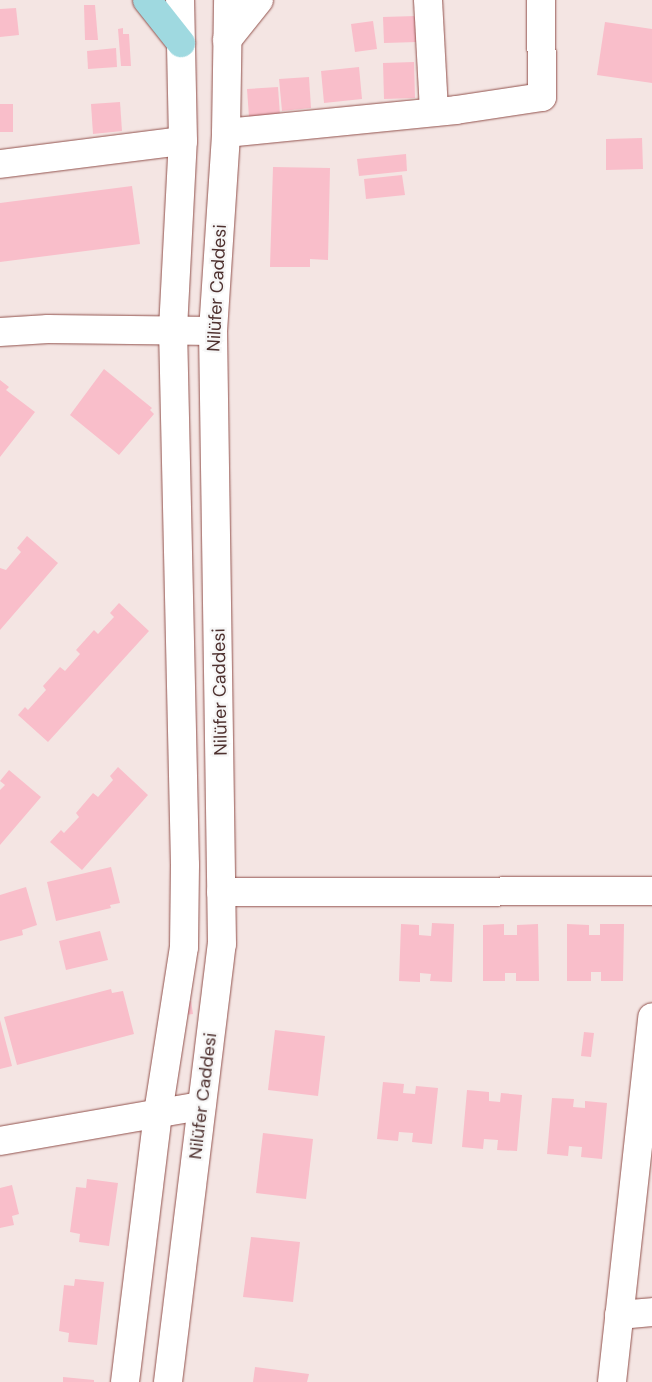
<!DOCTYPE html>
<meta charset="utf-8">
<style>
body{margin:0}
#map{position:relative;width:652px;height:1382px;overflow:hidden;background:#f4e5e3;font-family:"DM Sans",sans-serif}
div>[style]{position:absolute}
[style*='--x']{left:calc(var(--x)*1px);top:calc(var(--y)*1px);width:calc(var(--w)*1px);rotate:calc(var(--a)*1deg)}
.building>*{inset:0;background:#f9beca}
.roads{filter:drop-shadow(0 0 1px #92524d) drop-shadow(0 0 1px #92524d)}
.minor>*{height:28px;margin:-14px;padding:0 14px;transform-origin:14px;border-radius:14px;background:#fff}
.major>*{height:28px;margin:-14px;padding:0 14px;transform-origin:14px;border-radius:14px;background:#9fd9e0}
span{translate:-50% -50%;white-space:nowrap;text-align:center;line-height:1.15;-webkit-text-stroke:4.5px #f6f6f6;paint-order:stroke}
.street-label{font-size:18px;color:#4e312f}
</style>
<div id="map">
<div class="building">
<div style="clip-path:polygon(84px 5px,95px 5px,98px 40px,85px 40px)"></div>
<div style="clip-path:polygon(16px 8px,19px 35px,0 37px,0 9px)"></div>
<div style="clip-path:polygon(416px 16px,417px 42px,384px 43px,383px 17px)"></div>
<div style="clip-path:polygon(373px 21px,377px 49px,355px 52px,351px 24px)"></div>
<div style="clip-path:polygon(605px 22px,652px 29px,652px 83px,597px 75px)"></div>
<div style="clip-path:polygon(123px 28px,123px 34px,129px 34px,131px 66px,121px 66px,118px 29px)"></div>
<div style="clip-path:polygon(116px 48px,117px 67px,88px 69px,87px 51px)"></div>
<div style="clip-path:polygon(414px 62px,415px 98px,384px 99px,383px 63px)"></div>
<div style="clip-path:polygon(359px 67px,362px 99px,324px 103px,321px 71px)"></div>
<div style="clip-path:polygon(309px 77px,311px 108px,282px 111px,279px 79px)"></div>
<div style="clip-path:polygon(278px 87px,280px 115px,249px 117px,247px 89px)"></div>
<div style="clip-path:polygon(120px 102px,122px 131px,93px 134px,91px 104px)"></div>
<div style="clip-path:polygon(0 104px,13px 104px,13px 132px,0 132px)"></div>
<div style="clip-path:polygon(642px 138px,643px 169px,606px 170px,606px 139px)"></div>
<div style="clip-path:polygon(406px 154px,407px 171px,359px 176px,357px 159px)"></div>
<div style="clip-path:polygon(273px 167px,330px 168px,328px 260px,310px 259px,310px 267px,270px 267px)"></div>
<div style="clip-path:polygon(402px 175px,405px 195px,366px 199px,364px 179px)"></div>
<div style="clip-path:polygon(132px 186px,140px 244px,0 262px,0 203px)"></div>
<div style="clip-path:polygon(104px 369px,152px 408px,150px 410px,154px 414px,119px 455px,70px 415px)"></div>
<div style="clip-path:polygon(0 380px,9px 387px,6px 390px,35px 412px,0 457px)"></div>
<div style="clip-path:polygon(27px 536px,58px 563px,0 630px,0 568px,6px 570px,21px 552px,17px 548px)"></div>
<div style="clip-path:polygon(119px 603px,149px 631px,48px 742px,18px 715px,25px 707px,28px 710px,46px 690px,43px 686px,60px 667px,65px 671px,80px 654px,76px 650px,94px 630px,98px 634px,114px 617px,110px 613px)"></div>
<div style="clip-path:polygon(118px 767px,148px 795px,82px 870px,50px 842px,61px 830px,64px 833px,79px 817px,76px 813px,93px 793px,98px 797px,113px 780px,110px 776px)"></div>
<div style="clip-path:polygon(9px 770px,41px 797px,0 845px,0 790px,5px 785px,0 781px)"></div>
<div style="clip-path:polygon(111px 867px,120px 903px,110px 905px,111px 908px,56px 921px,47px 882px)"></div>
<div style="clip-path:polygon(26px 887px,37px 925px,22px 930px,23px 935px,0 941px,0 895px)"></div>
<div style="clip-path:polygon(432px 923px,454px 924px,452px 982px,430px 981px,431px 974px,420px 973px,420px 982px,399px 981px,401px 924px,419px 925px,419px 935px,431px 936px)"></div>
<div style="clip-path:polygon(504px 924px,504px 935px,517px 935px,517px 925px,538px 924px,539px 981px,516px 981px,516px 973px,505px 973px,505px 981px,483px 981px,483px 925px)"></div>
<div style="clip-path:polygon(567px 924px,589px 925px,589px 935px,600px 935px,600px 924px,624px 924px,623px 981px,601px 981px,601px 972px,591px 972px,591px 981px,567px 981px)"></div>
<div style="clip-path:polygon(100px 931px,108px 960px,66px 970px,59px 941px)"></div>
<div style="clip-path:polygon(111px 989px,112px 993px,123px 991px,134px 1034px,17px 1065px,4px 1017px)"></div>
<div style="clip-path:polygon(191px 1001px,193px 1014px,185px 1015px,183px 1002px)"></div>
<div style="clip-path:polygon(0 1020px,12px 1066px,0 1069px)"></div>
<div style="clip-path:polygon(275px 1030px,325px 1036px,318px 1096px,268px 1090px)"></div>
<div style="clip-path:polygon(584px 1032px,594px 1033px,591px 1057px,581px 1056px)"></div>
<div style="clip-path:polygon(383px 1082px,404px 1084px,403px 1093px,415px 1094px,416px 1086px,438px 1088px,432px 1144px,412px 1142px,413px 1133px,399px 1132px,398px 1141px,377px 1139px)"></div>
<div style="clip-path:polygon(467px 1090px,489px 1092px,489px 1101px,500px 1102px,501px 1093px,522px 1095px,517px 1151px,497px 1150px,498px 1140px,484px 1139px,483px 1149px,462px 1147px)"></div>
<div style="clip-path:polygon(552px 1098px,574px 1099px,573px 1107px,585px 1108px,585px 1101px,607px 1103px,602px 1159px,581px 1157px,582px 1147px,569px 1146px,568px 1156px,547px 1154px)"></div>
<div style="clip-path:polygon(263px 1133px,313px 1139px,306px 1199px,256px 1193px)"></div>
<div style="clip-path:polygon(87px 1179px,118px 1183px,109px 1246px,79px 1242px,80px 1234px,70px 1232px,76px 1187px,86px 1188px)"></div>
<div style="clip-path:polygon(12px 1185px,19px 1214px,12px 1216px,14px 1225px,0 1228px,0 1188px)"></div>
<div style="clip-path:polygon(251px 1237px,300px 1242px,293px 1302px,243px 1297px)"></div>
<div style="clip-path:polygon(75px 1279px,104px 1282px,97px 1345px,68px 1342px,69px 1333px,59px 1331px,64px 1285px,74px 1286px)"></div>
<div style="clip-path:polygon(255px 1367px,309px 1374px,307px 1382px,253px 1382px)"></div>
<div style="clip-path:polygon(63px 1377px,94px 1380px,94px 1382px,63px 1382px)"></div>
</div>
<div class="roads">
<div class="minor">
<div style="--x:428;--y:0;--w:112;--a:86.9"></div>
<div style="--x:227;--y:40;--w:51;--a:-51.3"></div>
<div style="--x:226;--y:133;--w:231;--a:-5.7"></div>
<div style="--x:456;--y:110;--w:87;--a:-8.6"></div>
<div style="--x:542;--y:97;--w:97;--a:-90.6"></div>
<div style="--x:0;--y:164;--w:184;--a:-7.2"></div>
<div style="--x:0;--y:332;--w:48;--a:-3.6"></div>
<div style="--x:48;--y:329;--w:165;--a:0.7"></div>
<div style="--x:221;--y:892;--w:431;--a:-0.1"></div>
<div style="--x:0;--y:1141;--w:204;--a:-9.9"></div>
<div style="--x:619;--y:1315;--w:33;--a:-5"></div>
<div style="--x:125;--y:1382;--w:271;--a:-83"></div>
<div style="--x:158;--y:1113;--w:168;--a:-81.1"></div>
<div style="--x:184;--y:947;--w:82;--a:-89.3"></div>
<div style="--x:185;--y:865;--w:536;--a:-91.28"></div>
<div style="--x:173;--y:329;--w:188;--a:-87"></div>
<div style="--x:183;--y:141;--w:141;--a:-91.2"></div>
<div style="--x:168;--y:1382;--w:441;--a:-83"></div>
<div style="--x:222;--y:944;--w:613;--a:-90.84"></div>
<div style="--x:213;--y:331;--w:198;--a:-86.2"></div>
<div style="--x:226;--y:133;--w:133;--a:-89.1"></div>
<div style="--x:612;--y:1382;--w:367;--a:-83.7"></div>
</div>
<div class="major">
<div style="--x:147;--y:0;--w:55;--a:51.7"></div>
</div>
</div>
<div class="street-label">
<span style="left:217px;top:288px;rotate:-87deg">Nilüfer Caddesi</span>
<span style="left:220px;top:692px;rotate:-91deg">Nilüfer Caddesi</span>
<span style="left:203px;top:1096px;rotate:-83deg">Nilüfer Caddesi</span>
</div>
</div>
